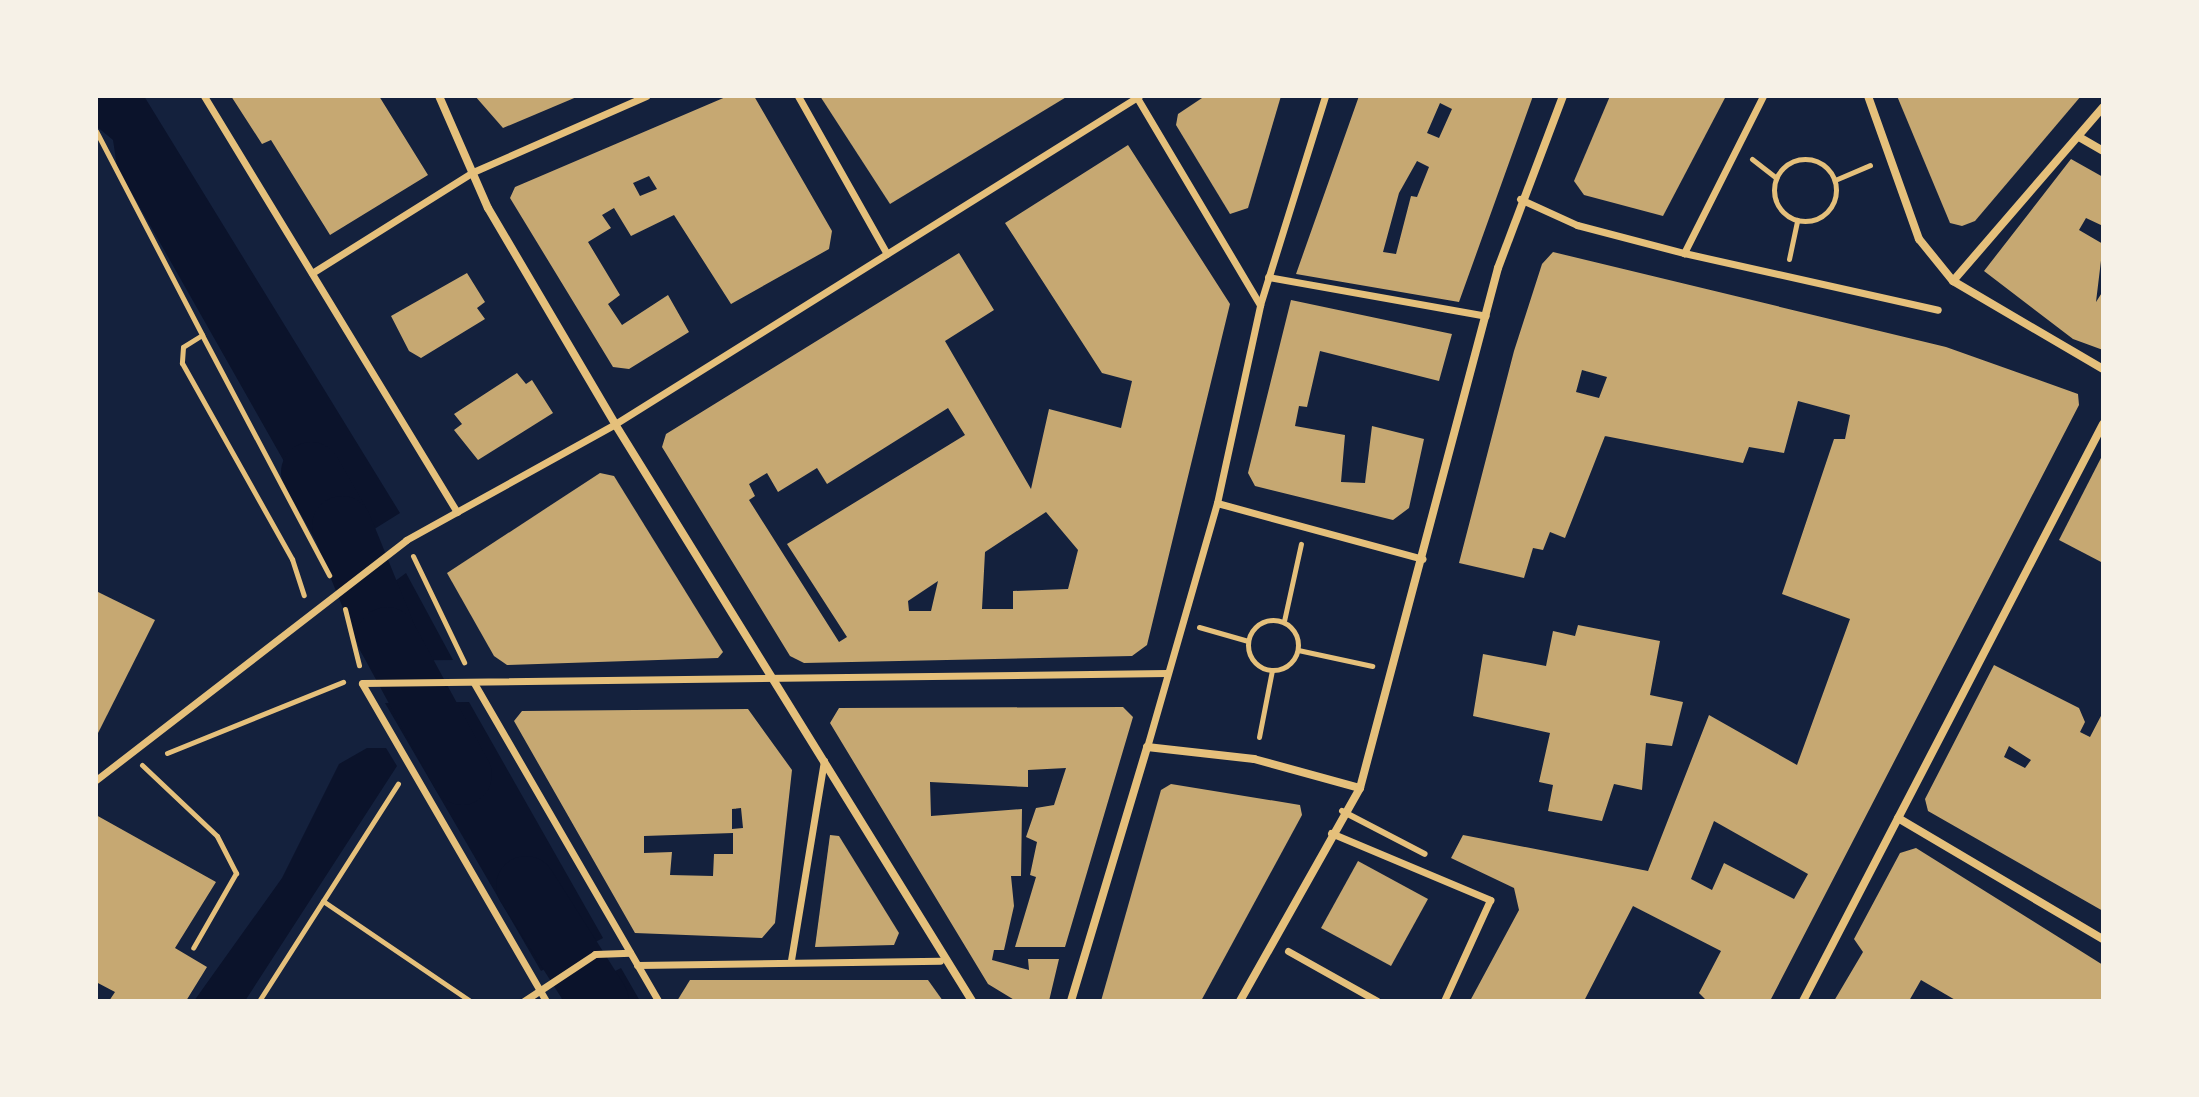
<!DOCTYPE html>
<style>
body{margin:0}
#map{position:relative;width:2199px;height:1097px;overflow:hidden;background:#14213d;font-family:Quicksand,sans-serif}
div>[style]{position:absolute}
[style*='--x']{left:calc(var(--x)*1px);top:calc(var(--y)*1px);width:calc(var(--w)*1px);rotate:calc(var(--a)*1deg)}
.water>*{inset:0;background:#0b132b}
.river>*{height:60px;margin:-30px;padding:0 30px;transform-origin:30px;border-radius:30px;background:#0b132b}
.building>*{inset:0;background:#c6a872}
.path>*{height:5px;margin:-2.5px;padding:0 2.5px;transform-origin:2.5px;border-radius:2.5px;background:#e5c07b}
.path>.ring{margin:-2.5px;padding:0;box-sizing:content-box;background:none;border:5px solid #e5c07b;border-radius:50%}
.service>*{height:6px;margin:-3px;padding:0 3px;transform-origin:3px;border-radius:3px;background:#e5c07b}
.pedestrian>*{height:7px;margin:-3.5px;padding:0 3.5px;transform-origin:3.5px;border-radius:3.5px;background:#e5c07b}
.minor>*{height:8px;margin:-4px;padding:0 4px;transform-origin:4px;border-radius:4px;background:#e5c07b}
span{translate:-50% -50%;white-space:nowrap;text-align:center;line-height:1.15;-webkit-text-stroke:7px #f6f1e7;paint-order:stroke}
.frame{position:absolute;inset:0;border:98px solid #f6f1e7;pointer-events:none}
</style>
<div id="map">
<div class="water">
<div style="clip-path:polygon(96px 96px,144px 96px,400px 513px,336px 553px,117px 167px,113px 140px,96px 126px)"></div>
<div style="clip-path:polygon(406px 573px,453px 660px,369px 661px,364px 604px)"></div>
<div style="clip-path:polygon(469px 702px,603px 938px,541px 971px,385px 703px)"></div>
<div style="clip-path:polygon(367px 748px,386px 748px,397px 766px,245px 1001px,194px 1001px,282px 878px,339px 764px)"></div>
<div style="clip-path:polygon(621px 968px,640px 1001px,557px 1001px)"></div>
</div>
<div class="river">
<div style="--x:311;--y:472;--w:62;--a:60.1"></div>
<div style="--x:342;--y:526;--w:120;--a:67.9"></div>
<div style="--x:387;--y:637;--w:157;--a:61.5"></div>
<div style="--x:526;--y:886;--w:136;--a:57.6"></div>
</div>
<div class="building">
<div style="clip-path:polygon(231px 96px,379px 96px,428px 175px,330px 235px,271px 140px,262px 144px)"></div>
<div style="clip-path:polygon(475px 96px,579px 96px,503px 128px)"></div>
<div style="clip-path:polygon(evenodd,728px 96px,754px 96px,832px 231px,829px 249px,731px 304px,674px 215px,631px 236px,614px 208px,602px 215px,611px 228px,588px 242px,620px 295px,608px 304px,622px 325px,668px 295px,689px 332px,629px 369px,613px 367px,510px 198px,515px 187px,728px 96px,649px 176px,657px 189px,640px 196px,633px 183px,649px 176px)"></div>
<div style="clip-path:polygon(820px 96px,1068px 96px,890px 204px)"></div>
<div style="clip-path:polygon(1205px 96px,1281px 96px,1248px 208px,1230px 214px,1176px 125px,1178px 114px)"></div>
<div style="clip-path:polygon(evenodd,1359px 96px,1533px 96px,1459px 302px,1296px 274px,1359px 96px,1440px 103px,1452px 109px,1439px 138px,1427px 133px,1440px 103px,1359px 96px,1417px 161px,1429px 167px,1417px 197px,1411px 196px,1396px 254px,1383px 252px,1399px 193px,1417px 161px)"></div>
<div style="clip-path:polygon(1610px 96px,1726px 96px,1663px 216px,1584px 195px,1574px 181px)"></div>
<div style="clip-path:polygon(1897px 96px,2081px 96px,1975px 221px,1962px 226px,1950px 223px)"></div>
<div style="clip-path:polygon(evenodd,1128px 145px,1230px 304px,1147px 645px,1132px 656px,804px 663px,790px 656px,662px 447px,666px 434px,959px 253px,994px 310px,945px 341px,1031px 489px,1049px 409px,1121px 428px,1132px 381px,1102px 373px,1005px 223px,1128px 145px,948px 408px,965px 435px,787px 544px,847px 637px,839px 642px,749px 500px,755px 496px,749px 484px,767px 473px,778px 492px,817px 468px,827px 484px,948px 408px,1128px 145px,1046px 512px,1078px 550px,1068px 589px,1013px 591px,1013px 609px,982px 609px,985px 552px,1046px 512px,1128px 145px,938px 581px,931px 611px,909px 611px,908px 601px,938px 581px)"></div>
<div style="clip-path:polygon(2071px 159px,2103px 177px,2103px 226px,2086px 218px,2079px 230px,2103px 244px,2096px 302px,2103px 291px,2103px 350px,2073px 339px,1984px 271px)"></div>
<div style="clip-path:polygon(evenodd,1553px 252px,1946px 347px,2078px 394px,2079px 405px,1770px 1001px,1707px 1001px,1699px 993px,1721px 951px,1633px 906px,1584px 1001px,1470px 1001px,1519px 910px,1514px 888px,1451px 858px,1463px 835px,1648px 871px,1709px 715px,1797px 765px,1850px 619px,1782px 594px,1834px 439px,1845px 439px,1850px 415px,1798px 401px,1784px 453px,1749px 447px,1743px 463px,1605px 436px,1565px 538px,1550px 532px,1543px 550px,1533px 548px,1524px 578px,1459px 563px,1514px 351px,1542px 264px,1553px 252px,1582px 370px,1607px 377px,1599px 398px,1576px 392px,1582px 370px,1553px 252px,1714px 821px,1808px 874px,1794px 899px,1724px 863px,1712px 890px,1691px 879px,1714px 821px)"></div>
<div style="clip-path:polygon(467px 273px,485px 302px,477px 308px,485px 319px,421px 358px,409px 351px,391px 316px)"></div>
<div style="clip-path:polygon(1291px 300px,1452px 334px,1439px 381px,1320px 351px,1307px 407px,1299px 406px,1295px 426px,1345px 435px,1341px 482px,1365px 483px,1372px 426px,1424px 439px,1409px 508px,1393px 520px,1255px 486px,1248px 473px)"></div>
<div style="clip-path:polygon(517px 373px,526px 384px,532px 380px,553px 413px,478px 460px,454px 430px,462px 424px,454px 414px)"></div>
<div style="clip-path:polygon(2103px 454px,2103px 563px,2059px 540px)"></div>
<div style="clip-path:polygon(600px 473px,614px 476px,723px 652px,718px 658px,507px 665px,494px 656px,447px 573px)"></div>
<div style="clip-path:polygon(96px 591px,155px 620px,96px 737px)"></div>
<div style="clip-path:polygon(1578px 625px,1660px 641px,1650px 695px,1683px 702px,1672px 746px,1646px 743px,1642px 790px,1614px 784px,1602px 821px,1548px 811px,1553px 785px,1539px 782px,1550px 733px,1473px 716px,1483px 654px,1546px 666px,1553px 631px,1575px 636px)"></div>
<div style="clip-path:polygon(evenodd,1994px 665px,2079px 708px,2085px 722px,2080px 732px,2090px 737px,2103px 712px,2103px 911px,1928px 811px,1925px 799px,1994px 665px,2009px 746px,2031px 760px,2025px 768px,2004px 757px,2009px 746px)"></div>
<div style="clip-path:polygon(1123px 707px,1133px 717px,1065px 947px,1015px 947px,1036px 877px,1030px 875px,1037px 842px,1026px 837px,1036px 808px,1054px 805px,1066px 768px,1028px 770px,1028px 787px,930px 782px,931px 816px,1022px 809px,1021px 876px,1011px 876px,1014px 906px,1004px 950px,994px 950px,992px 960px,1029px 970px,1028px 959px,1059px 959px,1049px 1001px,1016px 1001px,988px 984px,830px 723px,839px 708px)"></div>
<div style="clip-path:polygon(evenodd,748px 709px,792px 770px,775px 923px,762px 938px,635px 933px,514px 721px,522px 711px,748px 709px,741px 808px,743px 828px,732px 829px,732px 809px,741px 808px,748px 709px,733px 833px,733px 854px,714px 854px,713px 876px,670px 875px,672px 852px,644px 853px,644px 836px,733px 833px)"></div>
<div style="clip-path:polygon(1171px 784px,1300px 805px,1302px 815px,1201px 1001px,1101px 1001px,1161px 790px)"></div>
<div style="clip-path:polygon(96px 815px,216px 882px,175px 948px,207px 967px,186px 1001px,109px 1001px,115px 992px,96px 982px)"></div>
<div style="clip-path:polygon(830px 835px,839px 836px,899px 933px,894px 945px,815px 947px)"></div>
<div style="clip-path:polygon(1916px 848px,2103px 965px,2103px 1001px,1957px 1001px,1921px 980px,1909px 1001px,1834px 1001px,1863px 952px,1854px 939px,1900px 853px)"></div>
<div style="clip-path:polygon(1358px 861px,1428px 899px,1391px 966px,1321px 928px)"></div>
<div style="clip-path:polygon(690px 980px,928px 980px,943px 1001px,677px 1001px)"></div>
</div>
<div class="path">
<div style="--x:96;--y:131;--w:230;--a:62.5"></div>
<div style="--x:202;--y:335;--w:22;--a:148"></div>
<div style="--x:183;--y:347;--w:16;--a:94"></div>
<div style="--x:182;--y:363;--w:225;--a:60.7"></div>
<div style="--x:292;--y:559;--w:38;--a:72"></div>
<div style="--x:1752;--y:159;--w:31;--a:38"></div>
<div class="ring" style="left:1774px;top:159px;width:57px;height:57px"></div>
<div style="--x:1835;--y:180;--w:38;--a:-23"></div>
<div style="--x:1789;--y:259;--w:40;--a:-78"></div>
<div style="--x:202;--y:335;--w:272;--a:62.1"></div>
<div style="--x:413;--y:556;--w:118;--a:64.3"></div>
<div style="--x:345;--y:609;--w:58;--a:76"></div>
<div class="ring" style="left:1248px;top:620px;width:45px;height:45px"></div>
<div style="--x:1284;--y:621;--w:79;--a:-77.6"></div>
<div style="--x:1199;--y:627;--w:51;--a:15.9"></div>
<div style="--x:1298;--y:650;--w:76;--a:12.2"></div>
<div style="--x:1259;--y:737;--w:68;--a:-79"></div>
<div style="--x:167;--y:753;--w:190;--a:-22"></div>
<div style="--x:142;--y:765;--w:103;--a:43.4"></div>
<div style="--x:217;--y:836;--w:42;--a:62.8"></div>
<div style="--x:236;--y:873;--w:86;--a:119.8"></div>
<div style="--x:323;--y:901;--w:178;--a:34.2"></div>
<div style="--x:259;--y:1001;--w:258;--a:-57.4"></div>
</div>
<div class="service">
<div style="--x:1342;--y:811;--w:93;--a:27.4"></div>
</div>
<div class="pedestrian">
<div style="--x:204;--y:96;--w:487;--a:58.7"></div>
<div style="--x:798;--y:96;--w:181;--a:60.6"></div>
<div style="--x:1136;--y:96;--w:243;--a:59.3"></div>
<div style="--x:1763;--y:96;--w:176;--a:116.7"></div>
<div style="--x:1684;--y:253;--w:260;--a:12.6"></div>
<div style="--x:1520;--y:199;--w:63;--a:24.5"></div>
<div style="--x:1577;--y:225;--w:111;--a:14.7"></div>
<div style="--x:312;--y:273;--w:190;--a:-32.1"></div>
<div style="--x:473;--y:172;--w:189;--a:-23.7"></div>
<div style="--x:1268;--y:277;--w:221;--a:10.1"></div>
<div style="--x:1217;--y:503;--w:213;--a:15.2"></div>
<div style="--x:474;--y:683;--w:367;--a:59.9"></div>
<div style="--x:1147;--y:747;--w:254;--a:-74"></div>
<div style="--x:1217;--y:503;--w:203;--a:-77.7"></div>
<div style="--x:1260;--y:305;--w:219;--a:-72.7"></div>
<div style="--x:96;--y:780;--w:392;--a:-37.7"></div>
<div style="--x:406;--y:540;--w:239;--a:-29"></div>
<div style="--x:615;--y:424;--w:618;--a:-32.04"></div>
<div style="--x:1331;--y:833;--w:173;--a:22.8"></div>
<div style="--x:1490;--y:900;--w:111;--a:114.5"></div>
<div style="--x:1288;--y:951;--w:102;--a:29.3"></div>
<div style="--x:791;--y:960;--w:202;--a:-80.6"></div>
<div style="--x:637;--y:965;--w:303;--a:-0.8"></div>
<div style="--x:524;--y:1001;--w:85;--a:-33.5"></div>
<div style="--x:595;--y:954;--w:35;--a:-2"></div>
<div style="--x:546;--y:1001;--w:367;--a:-120.1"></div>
<div style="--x:362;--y:683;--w:805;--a:-0.71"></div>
</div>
<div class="minor">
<div style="--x:439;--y:96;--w:122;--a:66.4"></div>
<div style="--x:488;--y:208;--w:251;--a:59.5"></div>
<div style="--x:615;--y:424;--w:679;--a:58.25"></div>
<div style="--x:1868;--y:96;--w:152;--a:70.4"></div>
<div style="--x:1919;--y:239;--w:54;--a:51"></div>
<div style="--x:1953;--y:281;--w:174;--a:30.4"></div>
<div style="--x:2079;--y:137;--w:28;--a:30"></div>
<div style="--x:1953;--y:281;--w:230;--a:-49.2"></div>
<div style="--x:1898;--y:818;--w:238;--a:30.6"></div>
<div style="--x:1071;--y:1001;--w:265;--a:-73.3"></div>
<div style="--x:1147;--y:747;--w:108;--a:6.4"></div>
<div style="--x:1254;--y:759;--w:110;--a:15.3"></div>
<div style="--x:1240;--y:1001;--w:244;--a:-60.6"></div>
<div style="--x:1360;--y:788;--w:538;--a:-75.14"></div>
<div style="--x:1498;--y:268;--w:184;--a:-69.3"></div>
<div style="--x:1803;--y:1001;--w:650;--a:-62.53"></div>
</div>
<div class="frame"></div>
</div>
